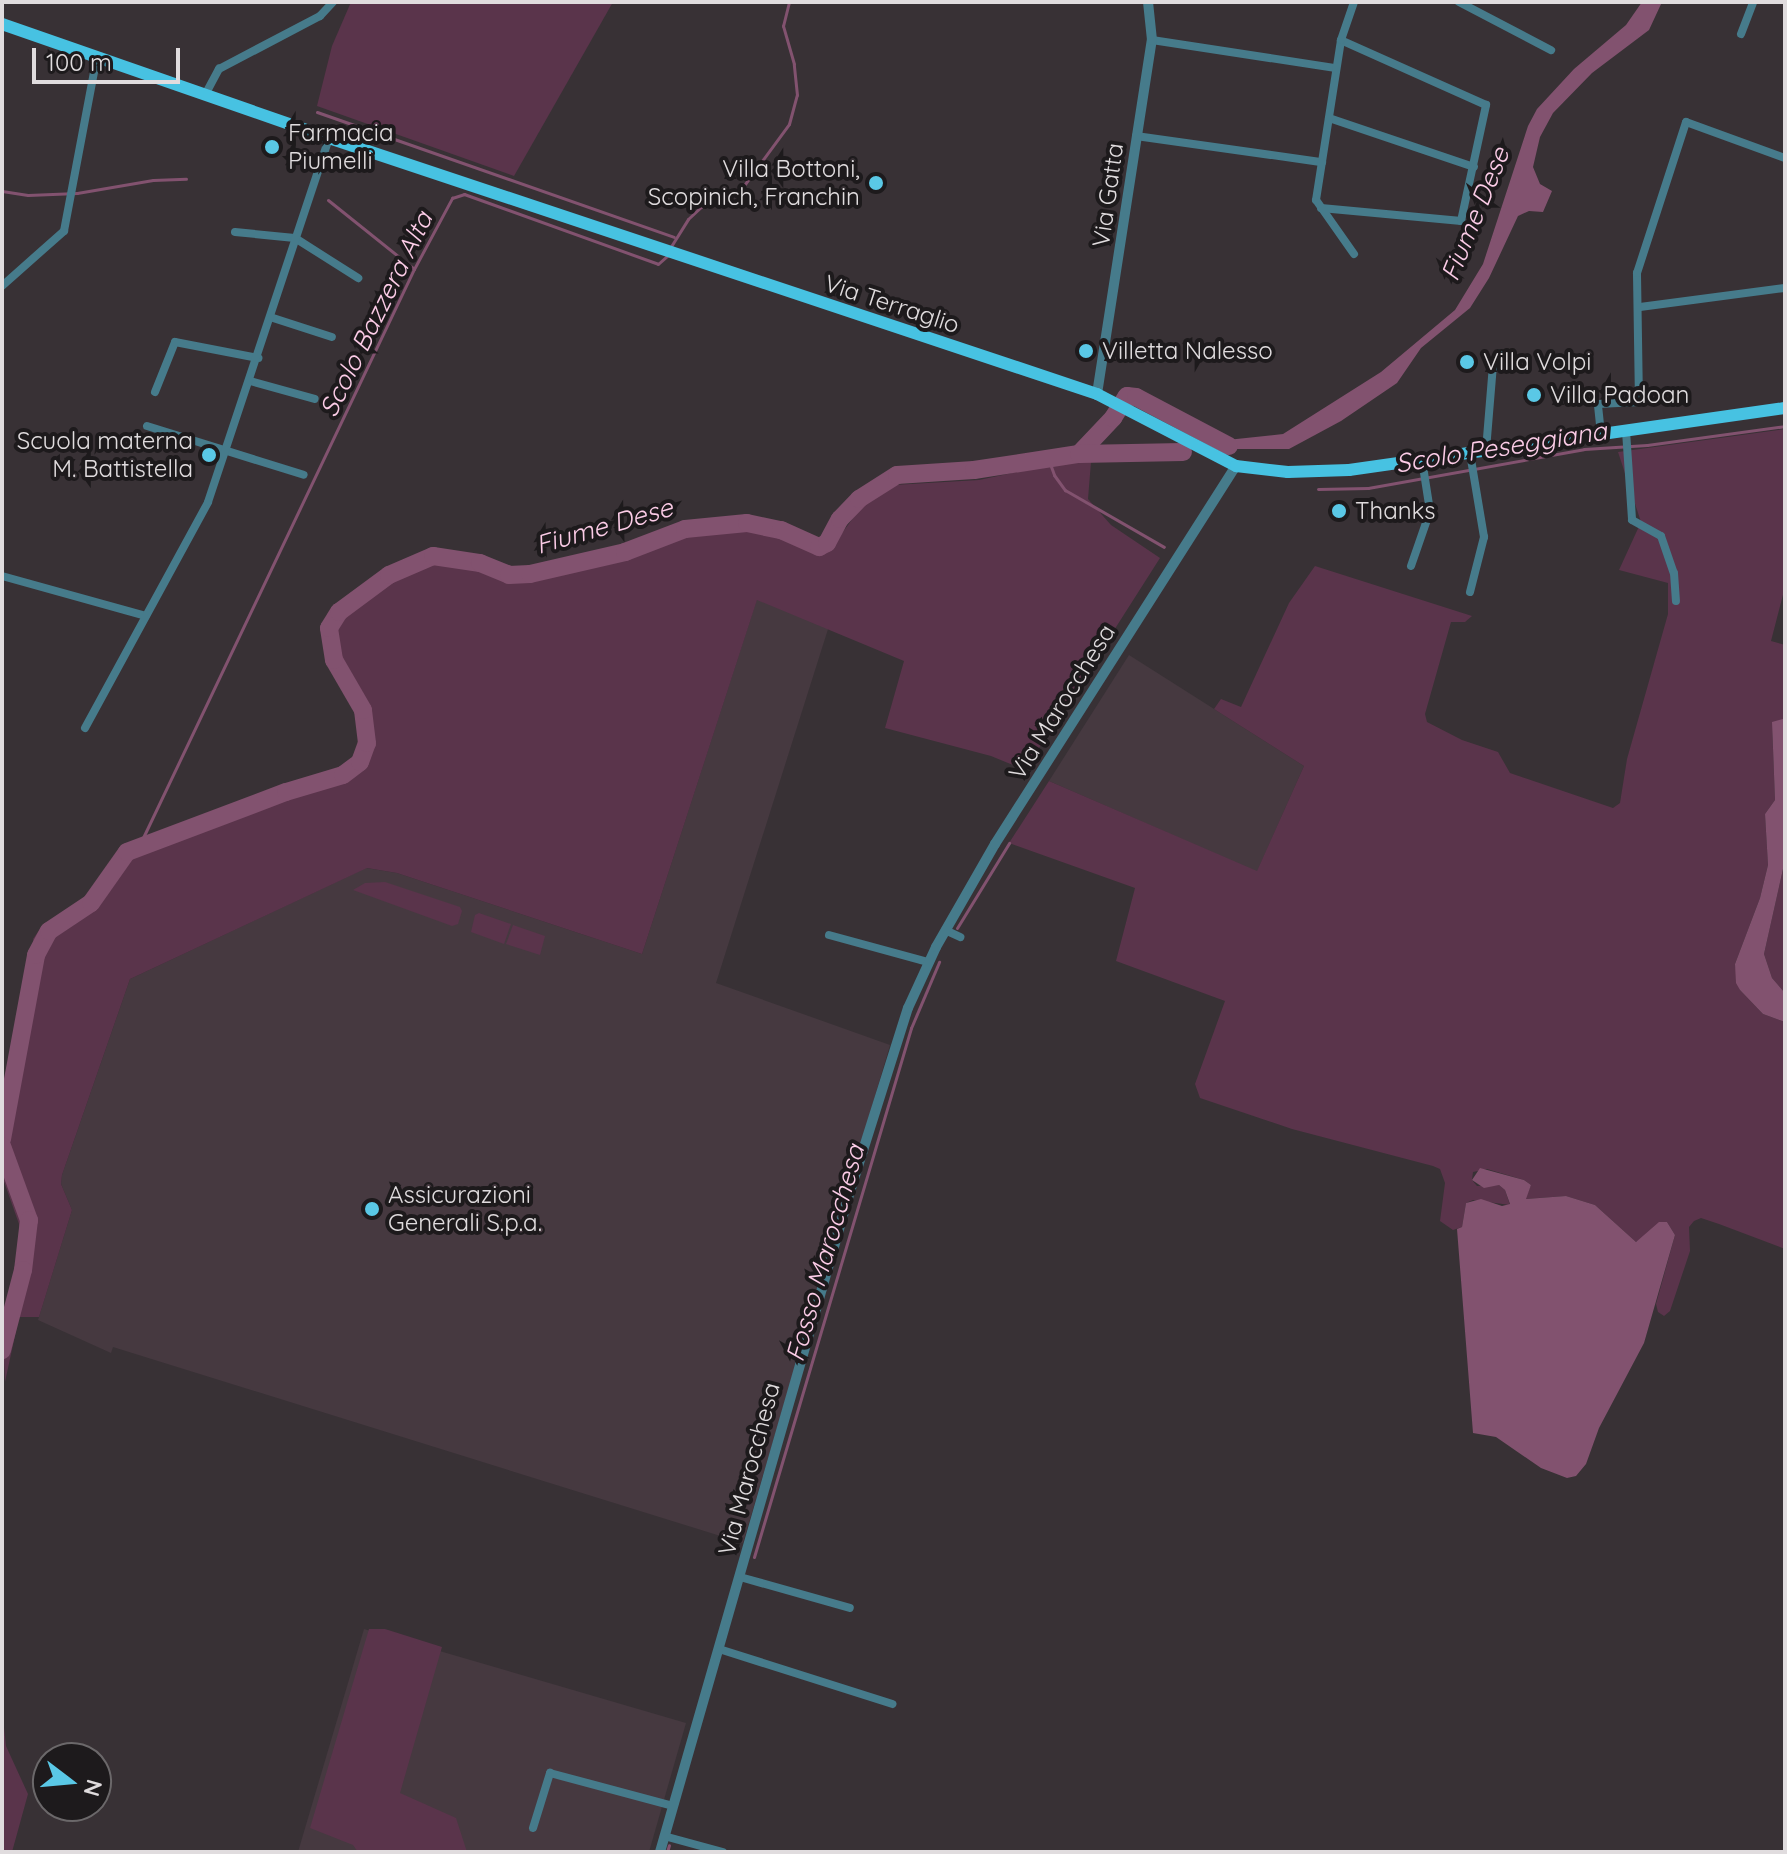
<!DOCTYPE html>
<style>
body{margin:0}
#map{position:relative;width:1787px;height:1854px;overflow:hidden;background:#383135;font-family:Quicksand,sans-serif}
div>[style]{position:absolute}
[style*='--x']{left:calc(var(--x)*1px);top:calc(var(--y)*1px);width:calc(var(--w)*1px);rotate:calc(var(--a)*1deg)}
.built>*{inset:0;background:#463940}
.green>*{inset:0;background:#5a344b}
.water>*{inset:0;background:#82526f}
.stream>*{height:3px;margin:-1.5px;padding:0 1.5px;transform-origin:1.5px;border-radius:1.5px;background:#82526f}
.river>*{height:18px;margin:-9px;padding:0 9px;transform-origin:9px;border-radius:9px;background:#82526f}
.minor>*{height:8px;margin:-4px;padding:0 4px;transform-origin:4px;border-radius:4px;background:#467b8b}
.tertiary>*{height:10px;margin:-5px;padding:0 5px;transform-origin:5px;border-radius:5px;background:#467b8b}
.primary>*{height:12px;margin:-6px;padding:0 6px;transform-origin:6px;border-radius:6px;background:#47c2e2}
.dots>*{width:22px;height:22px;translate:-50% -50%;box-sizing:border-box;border:4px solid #1d1a1c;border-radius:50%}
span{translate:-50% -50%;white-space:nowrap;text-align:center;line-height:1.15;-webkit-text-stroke:8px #1d1a1c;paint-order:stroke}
.poi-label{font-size:24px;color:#e0dcde}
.left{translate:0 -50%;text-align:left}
.right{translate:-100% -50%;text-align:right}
.street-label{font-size:24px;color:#e0dcde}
.water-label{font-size:26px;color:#fccce7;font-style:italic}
.frame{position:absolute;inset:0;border:4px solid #e0dcde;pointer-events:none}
.north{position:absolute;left:32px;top:1742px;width:80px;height:80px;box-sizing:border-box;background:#1d1a1c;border:2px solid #6b686a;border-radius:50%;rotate:106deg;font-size:22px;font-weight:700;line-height:32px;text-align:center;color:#e0dcde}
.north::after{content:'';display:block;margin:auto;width:28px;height:36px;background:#5ac8e6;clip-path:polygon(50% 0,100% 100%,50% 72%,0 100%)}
.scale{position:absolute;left:32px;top:48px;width:148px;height:36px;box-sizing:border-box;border:4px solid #e0dcde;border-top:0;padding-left:10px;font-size:24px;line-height:28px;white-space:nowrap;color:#e0dcde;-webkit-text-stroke:6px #1d1a1c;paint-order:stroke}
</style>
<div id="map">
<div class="built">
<div style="clip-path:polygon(757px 599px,829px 626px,716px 983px,890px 1045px,743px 1543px,113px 1347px,111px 1353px,38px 1320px,72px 1210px,61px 1184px,62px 1175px,130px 979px,366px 868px,397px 873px,642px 954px)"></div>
<div style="clip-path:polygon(1129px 655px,1304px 766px,1257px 872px,1049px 781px)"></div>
<div style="clip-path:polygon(364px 1629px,686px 1723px,649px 1852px,298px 1852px)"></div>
</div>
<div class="green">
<div style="clip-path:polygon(351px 2px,613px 2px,514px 176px,317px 106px,332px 46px)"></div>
<div style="clip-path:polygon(1785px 429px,1785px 587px,1771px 641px,1785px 645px,1785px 993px,1772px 978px,1764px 954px,1783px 869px,1772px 723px,1775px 800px,1765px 814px,1768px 865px,1760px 898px,1735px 964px,1740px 990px,1763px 1014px,1785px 1022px,1785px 1249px,1719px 1224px,1701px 1218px,1694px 1221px,1689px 1227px,1690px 1251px,1670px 1311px,1664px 1316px,1658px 1312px,1656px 1304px,1675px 1235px,1667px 1222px,1636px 1242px,1595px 1205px,1566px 1196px,1525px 1199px,1531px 1185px,1524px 1180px,1487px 1169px,1473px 1172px,1472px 1180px,1477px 1186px,1499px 1185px,1505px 1190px,1510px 1205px,1473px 1200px,1466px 1203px,1462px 1227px,1453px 1230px,1440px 1221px,1445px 1183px,1440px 1169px,1433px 1166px,1292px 1129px,1200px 1098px,1195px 1084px,1225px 1001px,1116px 961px,1135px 888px,1009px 843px,1049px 781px,1257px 871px,1304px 766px,1214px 709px,1221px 699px,1241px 707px,1289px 603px,1315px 566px,1472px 616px,1465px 622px,1451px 622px,1425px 714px,1427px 722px,1462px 740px,1498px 752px,1510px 773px,1613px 808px,1620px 803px,1627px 759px,1668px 614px,1668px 583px,1619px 570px,1641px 522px,1618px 452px)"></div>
<div style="clip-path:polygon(1147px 455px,1182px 458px,1091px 462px,1088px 499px,1111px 525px,1160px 558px,1025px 770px,991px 756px,885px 728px,904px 661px,757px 600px,642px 954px,397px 873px,367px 868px,130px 979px,62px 1175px,61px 1184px,72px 1210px,39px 1317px,19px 1317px,5px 1382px,2px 1318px,19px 1259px,19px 1224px,2px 1176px,2px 1091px,29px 954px,36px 954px,33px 939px,40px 929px,92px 893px,127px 846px,291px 784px,344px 770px,353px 763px,361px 734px,355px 712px,329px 656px,325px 628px,336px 607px,353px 592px,382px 572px,425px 551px,436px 550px,461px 552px,515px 567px,547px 564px,625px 548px,654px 537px,759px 530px,818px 554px,831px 548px,862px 506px,893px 485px,979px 480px,1083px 458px)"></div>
<div style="clip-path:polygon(385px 882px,460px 907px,462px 911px,458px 924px,452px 926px,353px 890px,365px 883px)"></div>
<div style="clip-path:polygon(479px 913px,511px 924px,504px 944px,471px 932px,475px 915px)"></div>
<div style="clip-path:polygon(513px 925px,545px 936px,540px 955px,506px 944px)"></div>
<div style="clip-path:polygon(369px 1629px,385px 1629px,442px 1647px,400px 1793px,456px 1818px,467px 1852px,358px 1852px,353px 1845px,310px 1828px)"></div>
<div style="clip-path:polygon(2px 1709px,6px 1746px,28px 1794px,12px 1852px,2px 1852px)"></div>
</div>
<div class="water">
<div style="clip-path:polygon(1642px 2px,1662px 2px,1649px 30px,1592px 73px,1553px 113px,1540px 137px,1533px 167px,1540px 184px,1552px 191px,1543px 212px,1529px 211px,1518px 216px,1489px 278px,1470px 308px,1421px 348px,1397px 383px,1341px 421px,1289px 449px,1226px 449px,1204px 438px,1227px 440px,1283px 434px,1381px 372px,1455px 310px,1483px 264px,1528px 126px,1537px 109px,1574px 69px,1626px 25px)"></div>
<div style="clip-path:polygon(1783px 719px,1783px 869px,1764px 954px,1772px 978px,1785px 993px,1785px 1022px,1763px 1014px,1740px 990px,1736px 983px,1735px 964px,1760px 898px,1768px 865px,1765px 814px,1775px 800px,1772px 722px)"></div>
<div style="clip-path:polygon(1480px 1168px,1524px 1180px,1531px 1185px,1526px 1199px,1566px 1196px,1595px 1205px,1636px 1242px,1659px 1222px,1667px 1222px,1675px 1235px,1644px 1343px,1599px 1428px,1586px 1464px,1576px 1476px,1567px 1478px,1541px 1468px,1496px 1437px,1473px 1433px,1457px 1229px,1462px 1227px,1466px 1203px,1481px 1199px,1502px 1206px,1510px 1204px,1505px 1190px,1499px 1185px,1484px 1188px,1472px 1180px)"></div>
</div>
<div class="stream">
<div style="--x:317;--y:112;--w:378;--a:19.3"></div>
<div style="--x:2;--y:191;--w:26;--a:9"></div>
<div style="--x:28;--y:195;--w:49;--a:-2.3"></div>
<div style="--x:77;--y:193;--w:77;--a:-9.7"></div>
<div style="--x:153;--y:180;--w:33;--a:-2"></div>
<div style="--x:328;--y:200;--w:110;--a:38.7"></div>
<div style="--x:670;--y:248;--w:34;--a:-58"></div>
<div style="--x:688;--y:219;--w:18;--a:-43"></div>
<div style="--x:701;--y:207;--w:16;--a:-38"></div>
<div style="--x:714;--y:197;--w:29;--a:-18"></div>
<div style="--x:742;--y:188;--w:79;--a:-53.7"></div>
<div style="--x:789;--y:124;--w:30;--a:-75"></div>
<div style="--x:797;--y:95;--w:31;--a:-96"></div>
<div style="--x:794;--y:64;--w:40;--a:-106"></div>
<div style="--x:783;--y:26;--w:25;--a:-76"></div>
<div style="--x:1049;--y:461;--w:15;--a:70"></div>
<div style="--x:1054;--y:475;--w:19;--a:54"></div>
<div style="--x:1065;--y:490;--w:114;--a:29.9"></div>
<div style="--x:1318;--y:489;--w:50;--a:-1.1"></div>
<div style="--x:1368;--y:488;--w:219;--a:-10.2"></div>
<div style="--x:1584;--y:449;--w:63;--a:-3.6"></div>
<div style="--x:1647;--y:445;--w:139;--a:-7.8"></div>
<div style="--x:139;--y:846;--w:639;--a:-64.52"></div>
<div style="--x:414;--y:269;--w:81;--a:-61.8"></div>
<div style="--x:452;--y:198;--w:13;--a:-18"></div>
<div style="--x:464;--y:194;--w:206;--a:19.8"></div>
<div style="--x:658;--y:264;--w:13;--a:-42"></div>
<div style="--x:957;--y:928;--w:100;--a:-58.5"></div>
<div style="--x:754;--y:1557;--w:552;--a:-73.47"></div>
<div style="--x:911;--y:1028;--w:72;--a:-67"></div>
<div style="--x:667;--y:1852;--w:7;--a:-74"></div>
</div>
<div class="river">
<div style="--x:1079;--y:454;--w:50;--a:-46.6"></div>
<div style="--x:1113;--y:418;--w:26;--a:-58"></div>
<div style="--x:1127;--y:396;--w:9;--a:6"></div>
<div style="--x:1136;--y:397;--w:105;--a:27.8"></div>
<div style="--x:2;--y:1139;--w:187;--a:-79.5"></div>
<div style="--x:36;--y:955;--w:27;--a:-62"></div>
<div style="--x:49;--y:931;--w:50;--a:-33.7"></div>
<div style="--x:91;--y:903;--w:62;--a:-54.8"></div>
<div style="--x:127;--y:852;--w:170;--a:-20.7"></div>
<div style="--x:286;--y:792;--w:59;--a:-16.6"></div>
<div style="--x:343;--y:775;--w:21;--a:-37"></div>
<div style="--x:360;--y:762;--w:20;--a:-70"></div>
<div style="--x:367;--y:743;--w:33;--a:-97"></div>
<div style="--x:363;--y:710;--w:58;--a:-120.1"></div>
<div style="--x:334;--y:660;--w:32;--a:-99"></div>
<div style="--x:329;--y:628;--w:19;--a:-58"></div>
<div style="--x:339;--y:612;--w:62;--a:-36.5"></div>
<div style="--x:389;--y:575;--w:48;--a:-23.4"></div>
<div style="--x:433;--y:556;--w:48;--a:8.5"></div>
<div style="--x:480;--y:563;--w:31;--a:22"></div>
<div style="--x:509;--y:575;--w:21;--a:-3"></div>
<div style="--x:530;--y:574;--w:98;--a:-13"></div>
<div style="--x:625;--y:552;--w:64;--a:-21"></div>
<div style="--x:685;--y:529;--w:62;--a:-5.5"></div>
<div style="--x:747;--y:523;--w:35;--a:12"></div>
<div style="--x:781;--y:530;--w:42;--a:24.1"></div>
<div style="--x:819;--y:547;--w:9;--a:-27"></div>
<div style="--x:827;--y:543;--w:27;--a:-62"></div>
<div style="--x:840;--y:519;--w:28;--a:-46"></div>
<div style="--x:859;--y:499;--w:45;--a:-32.3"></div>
<div style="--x:897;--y:475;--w:77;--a:-3.7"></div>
<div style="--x:974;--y:470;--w:106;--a:-8.7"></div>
<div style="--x:1079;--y:454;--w:104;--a:-1.1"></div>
<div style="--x:2;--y:1146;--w:79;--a:70"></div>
<div style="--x:29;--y:1220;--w:50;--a:96.8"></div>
<div style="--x:23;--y:1270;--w:83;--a:104.7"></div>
</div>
<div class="minor">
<div style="--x:1459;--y:2;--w:104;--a:27.6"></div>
<div style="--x:1741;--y:34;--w:34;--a:-69"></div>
<div style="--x:1152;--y:40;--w:186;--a:8.7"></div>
<div style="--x:205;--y:95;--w:30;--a:-62"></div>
<div style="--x:219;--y:69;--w:114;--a:-27.7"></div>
<div style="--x:320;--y:16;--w:19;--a:-47"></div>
<div style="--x:1329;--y:118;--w:153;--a:18.7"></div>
<div style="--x:1136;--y:136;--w:188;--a:8"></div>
<div style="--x:1321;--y:208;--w:141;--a:5.3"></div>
<div style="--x:1461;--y:221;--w:119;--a:-77.8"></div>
<div style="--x:1486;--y:105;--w:159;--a:-155.9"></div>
<div style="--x:235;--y:232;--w:60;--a:5.7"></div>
<div style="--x:295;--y:238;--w:75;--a:32.4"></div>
<div style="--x:1354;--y:254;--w:66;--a:-125.1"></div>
<div style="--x:1316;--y:200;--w:162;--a:-81.1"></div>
<div style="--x:1341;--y:40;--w:40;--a:-71.1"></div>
<div style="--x:2;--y:286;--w:83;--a:-41.6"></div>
<div style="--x:64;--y:231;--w:177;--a:-79.3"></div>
<div style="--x:1640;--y:307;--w:146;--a:-7.5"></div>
<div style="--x:270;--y:317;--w:65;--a:17.9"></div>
<div style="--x:250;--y:381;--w:67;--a:15.5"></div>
<div style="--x:155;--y:392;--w:54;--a:-68.2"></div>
<div style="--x:175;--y:342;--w:85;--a:10.9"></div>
<div style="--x:147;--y:426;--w:164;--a:17.3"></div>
<div style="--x:1626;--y:431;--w:89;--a:86.1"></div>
<div style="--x:1632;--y:520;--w:33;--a:29"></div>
<div style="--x:1661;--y:536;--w:39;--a:71"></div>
<div style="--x:1674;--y:573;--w:28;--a:86"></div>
<div style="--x:1601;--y:434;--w:30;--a:-96"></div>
<div style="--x:1598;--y:404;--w:41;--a:-2.8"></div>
<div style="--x:1639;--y:402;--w:129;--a:-90.9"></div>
<div style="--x:1637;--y:273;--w:159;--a:-72"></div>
<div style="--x:1686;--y:122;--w:105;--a:20"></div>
<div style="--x:1486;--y:450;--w:85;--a:-85.3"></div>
<div style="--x:1493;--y:365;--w:13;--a:-61"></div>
<div style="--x:1411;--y:566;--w:58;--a:-70.9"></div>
<div style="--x:1430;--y:511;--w:52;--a:-98.9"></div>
<div style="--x:2;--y:576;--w:149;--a:15.5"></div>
<div style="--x:1470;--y:592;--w:57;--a:-75.7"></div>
<div style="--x:1484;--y:537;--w:85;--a:-99.5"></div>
<div style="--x:85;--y:728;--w:257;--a:-61.4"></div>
<div style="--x:208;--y:502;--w:384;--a:-71.6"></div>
<div style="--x:945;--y:930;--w:17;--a:25"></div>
<div style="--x:829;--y:935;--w:103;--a:15.3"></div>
<div style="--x:740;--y:1577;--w:114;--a:15.7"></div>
<div style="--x:719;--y:1649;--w:182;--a:17.6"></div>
<div style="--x:533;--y:1828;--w:58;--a:-72.8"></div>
<div style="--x:550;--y:1773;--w:127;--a:15"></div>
<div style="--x:664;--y:1836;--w:61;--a:15.2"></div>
</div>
<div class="tertiary">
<div style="--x:1097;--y:394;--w:358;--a:-81.2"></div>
<div style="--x:1152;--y:40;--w:38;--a:-96"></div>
<div style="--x:660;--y:1852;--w:680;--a:-73.96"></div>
<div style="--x:848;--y:1198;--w:199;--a:-72.5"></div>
<div style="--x:908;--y:1008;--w:67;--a:-65.3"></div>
<div style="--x:936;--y:947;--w:119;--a:-60.2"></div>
<div style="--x:995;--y:844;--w:448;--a:-57.5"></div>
</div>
<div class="primary">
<div style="--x:2;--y:24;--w:346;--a:19.2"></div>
<div style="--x:329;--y:138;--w:810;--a:18.43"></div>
<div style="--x:1097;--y:394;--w:157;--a:27.4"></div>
<div style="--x:1236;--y:466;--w:52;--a:6.6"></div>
<div style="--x:1288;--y:472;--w:61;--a:-1.9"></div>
<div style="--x:1349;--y:470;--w:440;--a:-8.1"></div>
</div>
<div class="dots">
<div style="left:272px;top:147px;background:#5ac8e6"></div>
<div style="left:876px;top:183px;background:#5ac8e6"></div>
<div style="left:1086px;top:351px;background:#5ac8e6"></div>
<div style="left:1467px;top:362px;background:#5ac8e6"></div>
<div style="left:1534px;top:395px;background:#5ac8e6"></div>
<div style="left:209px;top:455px;background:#5ac8e6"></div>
<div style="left:1339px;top:511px;background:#5ac8e6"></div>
<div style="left:372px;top:1209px;background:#5ac8e6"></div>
</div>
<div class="poi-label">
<span class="left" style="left:288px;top:147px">Farmacia<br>Piumelli</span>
<span class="right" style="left:860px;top:183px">Villa Bottoni,<br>Scopinich, Franchin</span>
<span class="left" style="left:1102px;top:351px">Villetta Nalesso</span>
<span class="left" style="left:1483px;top:362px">Villa Volpi</span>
<span class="left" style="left:1550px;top:395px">Villa Padoan</span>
<span class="right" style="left:193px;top:455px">Scuola materna<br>M. Battistella</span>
<span class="left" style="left:1355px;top:511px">Thanks</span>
<span class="left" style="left:388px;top:1209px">Assicurazioni<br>Generali S.p.a.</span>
</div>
<div class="street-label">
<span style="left:1108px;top:195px;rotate:-82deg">Via Gatta</span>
<span style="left:892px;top:304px;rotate:18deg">Via Terraglio</span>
<span style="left:1062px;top:702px;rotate:-58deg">Via Marocchesa</span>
<span style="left:749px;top:1469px;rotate:-75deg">Via Marocchesa</span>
</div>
<div class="water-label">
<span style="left:1475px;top:214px;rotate:-68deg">Fiume Dese</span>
<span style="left:376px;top:314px;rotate:-64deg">Scolo Bazzera Alta</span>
<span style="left:1501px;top:447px;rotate:-9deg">Scolo Peseggiana</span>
<span style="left:604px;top:526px;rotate:-16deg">Fiume Dese</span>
<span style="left:825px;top:1253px;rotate:-74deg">Fosso Marocchesa</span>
</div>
<div class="frame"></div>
<div class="north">N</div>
<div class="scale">100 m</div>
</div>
